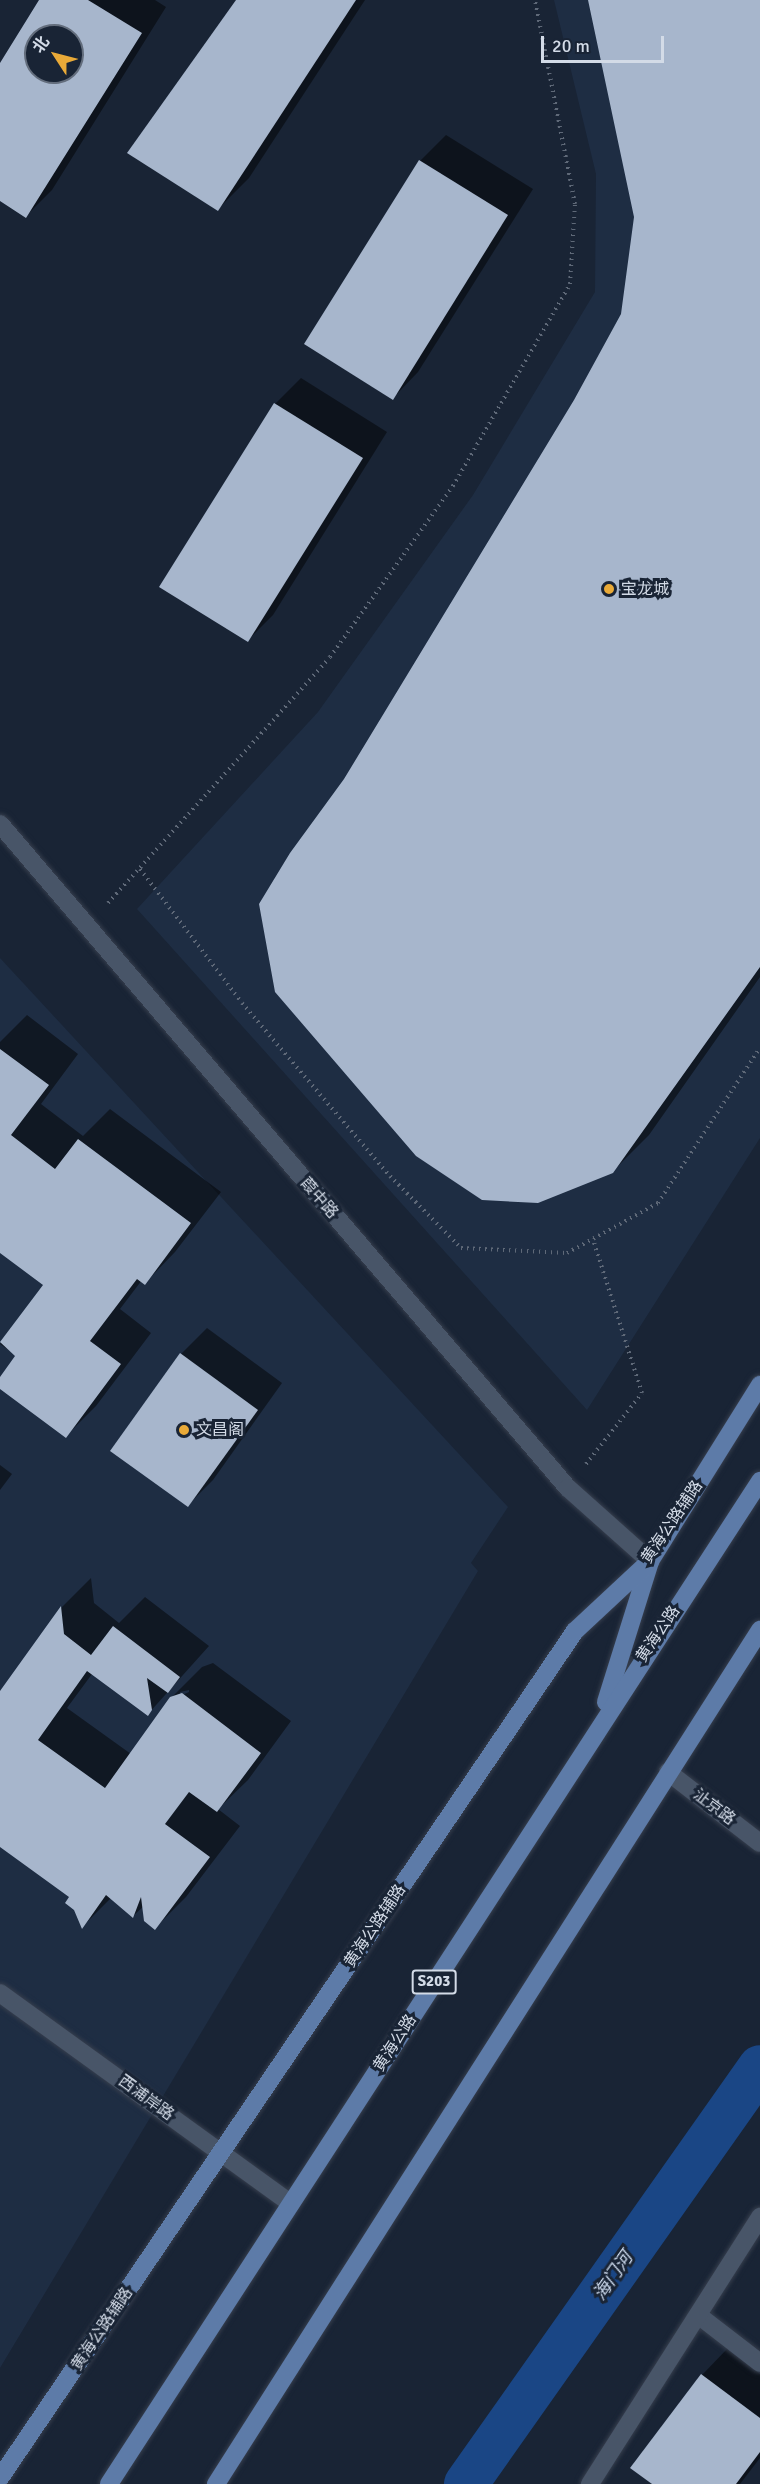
<!DOCTYPE html>
<meta charset="utf-8">
<style>
body{margin:0}
#map{position:relative;width:760px;height:2484px;overflow:hidden;background:#192435;font-family:Signika,"Noto Sans SC",sans-serif}
div>[style]{position:absolute}
[style*='--x']{left:calc(var(--x)*1px);top:calc(var(--y)*1px);width:calc(var(--w)*1px);rotate:calc(var(--a)*1deg)}
.built>*{inset:0;background:#1e2d43}
.shadow>*{inset:0;background:#0007}
.canal>*{height:44px;margin:-22px;padding:0 22px;transform-origin:22px;border-radius:22px;background:#1a4685}
.building>*{inset:0;background:#a7b6cc}
.path>*{height:4px;margin-top:-2px;transform-origin:0;background:repeating-linear-gradient(90deg,#5f6978 0 1.5px,transparent 0 6px)}
.roads{filter:drop-shadow(0 0 2px #363e4d) drop-shadow(0 0 2px #363e4d)}
.minor>*{height:18px;margin:-9px;padding:0 9px;transform-origin:9px;border-radius:9px;background:#485568}
.major>*{height:18px;margin:-9px;padding:0 9px;transform-origin:9px;border-radius:9px;background:#5d7ba8}
.dots>*{width:16px;height:16px;translate:-50% -50%;box-sizing:border-box;border:3px solid #192435;border-radius:50%}
span{translate:-50% -50%;white-space:nowrap;text-align:center;line-height:1.15;-webkit-text-stroke:6px #192435;paint-order:stroke}
.shield-label span{padding:2px 4px;background:#192435;border:2px solid;border-radius:4px;-webkit-text-stroke-width:0}
.shield-label{font-size:15px;color:#d3dbe7;font-weight:700}
.poi-label{font-size:16px;color:#d3dbe7}
.left{translate:0 -50%;text-align:left}
.street-label{font-size:16px;color:#d3dbe7}
.water-label{font-size:18px;color:#d1def1;font-style:italic}
.north{position:absolute;left:24px;top:24px;width:60px;height:60px;box-sizing:border-box;background:#192435;border:2px solid #636d7c;border-radius:50%;rotate:306deg;font-size:16px;font-weight:700;line-height:24px;text-align:center;color:#d3dbe7}
.north::after{content:'';display:block;margin:auto;width:21px;height:27px;background:#e9aa38;clip-path:polygon(50% 0,100% 100%,50% 72%,0 100%)}
.scale{position:absolute;left:541px;top:36px;width:123px;height:27px;box-sizing:border-box;border:3px solid #d3dbe7;border-top:0;padding-left:8px;font-size:18px;line-height:21px;white-space:nowrap;color:#d3dbe7;-webkit-text-stroke:4px #192435;paint-order:stroke}
</style>
<div id="map">
<div class="built">
<div style="clip-path:polygon(554px 0,760px 0,760px 1138px,587px 1410px,137px 909px,318px 712px,473px 495px,595px 292px,596px 174px)"></div>
<div style="clip-path:polygon(0 958px,508px 1507px,471px 1563px,478px 1571px,0 2368px)"></div>
</div>
<div class="shadow">
<div style="clip-path:polygon(evenodd,41px 0,155px 0,166px 7px,52px 190px,26px 216px,0 199px,0 65px,41px 0,36px 36px,72px 36px,72px 72px,36px 72px,36px 36px)"></div>
<div style="clip-path:polygon(238px 0,365px 0,249px 178px,218px 209px)"></div>
<div style="clip-path:polygon(590px 0,760px 0,760px 977px,649px 1135px,612px 1172px,345px 779px,575px 401px,623px 314px,635px 217px)"></div>
<div style="clip-path:polygon(446px 135px,533px 189px,418px 372px,393px 398px,306px 344px,420px 161px)"></div>
<div style="clip-path:polygon(301px 378px,387px 432px,273px 615px,248px 640px,275px 404px)"></div>
<div style="clip-path:polygon(27px 1015px,78px 1054px,41px 1104px,83px 1136px,110px 1109px,221px 1192px,175px 1252px,145px 1283px,142px 1280px,120px 1309px,151px 1333px,96px 1406px,66px 1436px,0 1387px,0 1379px,17px 1356px,0 1344px,45px 1285px,0 1252px,0 1042px)"></div>
<div style="clip-path:polygon(207px 1328px,282px 1383px,213px 1480px,188px 1505px,181px 1354px)"></div>
<div style="clip-path:polygon(0 1465px,12px 1474px,0 1490px)"></div>
<div style="clip-path:polygon(evenodd,91px 1578px,94px 1603px,119px 1623px,145px 1597px,209px 1646px,148px 1714px,92px 1674px,67px 1708px,131px 1754px,171px 1698px,202px 1667px,213px 1663px,291px 1721px,248px 1780px,218px 1809px,240px 1826px,186px 1897px,155px 1928px,144px 1906px,133px 1916px,111px 1898px,83px 1926px,72px 1897px,0 1845px,0 1693px,62px 1607px,91px 1578px,189px 1690px,189px 1692px,180px 1696px,180px 1692px,189px 1690px)"></div>
<div style="clip-path:polygon(727px 2349px,760px 2374px,760px 2458px,740px 2484px,653px 2484px,632px 2468px,702px 2375px)"></div>
</div>
<div class="canal">
<div style="--x:466;--y:2484;--w:510;--a:-54.81"></div>
</div>
<div class="building">
<div style="clip-path:polygon(evenodd,39px 0,88px 0,142px 33px,26px 218px,0 201px,0 63px,39px 0,36px 36px,72px 36px,72px 72px,36px 72px,36px 36px)"></div>
<div style="clip-path:polygon(236px 0,356px 0,218px 211px,127px 153px)"></div>
<div style="clip-path:polygon(588px 0,760px 0,760px 967px,613px 1173px,538px 1203px,482px 1200px,416px 1156px,275px 992px,259px 904px,290px 853px,344px 779px,574px 400px,621px 314px,634px 217px)"></div>
<div style="clip-path:polygon(419px 160px,508px 215px,393px 400px,304px 344px)"></div>
<div style="clip-path:polygon(274px 403px,363px 458px,248px 642px,159px 587px)"></div>
<div style="clip-path:polygon(0 1049px,49px 1085px,11px 1135px,55px 1169px,78px 1139px,191px 1223px,145px 1285px,137px 1279px,90px 1341px,121px 1364px,66px 1438px,0 1389px,0 1377px,15px 1356px,0 1342px,43px 1285px,0 1253px)"></div>
<div style="clip-path:polygon(180px 1353px,258px 1410px,188px 1507px,110px 1451px)"></div>
<div style="clip-path:polygon(61px 1606px,64px 1634px,91px 1655px,113px 1626px,180px 1677px,168px 1693px,147px 1678px,152px 1710px,148px 1716px,87px 1671px,38px 1740px,105px 1788px,170px 1697px,182px 1693px,261px 1753px,217px 1812px,189px 1792px,165px 1824px,210px 1857px,155px 1930px,144px 1921px,141px 1897px,133px 1918px,106px 1895px,82px 1929px,74px 1910px,65px 1903px,69px 1897px,0 1847px,0 1691px)"></div>
<div style="clip-path:polygon(701px 2374px,760px 2418px,760px 2452px,736px 2484px,652px 2484px,630px 2468px)"></div>
</div>
<div class="path">
<div style="--x:140;--y:869;--w:168;--a:52.7"></div>
<div style="--x:242;--y:1003;--w:228;--a:49.5"></div>
<div style="--x:390;--y:1176;--w:101;--a:45.4"></div>
<div style="--x:461;--y:1248;--w:106;--a:2.7"></div>
<div style="--x:567;--y:1253;--w:104;--a:-28.8"></div>
<div style="--x:658;--y:1203;--w:186;--a:-56.7"></div>
<div style="--x:108;--y:903;--w:331;--a:-47.9"></div>
<div style="--x:330;--y:657;--w:211;--a:-54.3"></div>
<div style="--x:453;--y:486;--w:233;--a:-59.9"></div>
<div style="--x:570;--y:284;--w:80;--a:-86.4"></div>
<div style="--x:575;--y:204;--w:208;--a:-101.1"></div>
<div style="--x:586;--y:1464;--w:90;--a:-51.7"></div>
<div style="--x:642;--y:1393;--w:162;--a:-107.7"></div>
</div>
<div class="roads">
<div class="minor">
<div style="--x:0;--y:824;--w:874;--a:49.46"></div>
<div style="--x:568;--y:1488;--w:110;--a:41.7"></div>
<div style="--x:668;--y:1772;--w:116;--a:37.7"></div>
<div style="--x:0;--y:1993;--w:359;--a:35.9"></div>
<div style="--x:698;--y:2315;--w:78;--a:37.7"></div>
<div style="--x:590;--y:2484;--w:317;--a:-57.5"></div>
</div>
<div class="major">
<div style="--x:606;--y:1702;--w:147;--a:-72.6"></div>
<div style="--x:0;--y:2478;--w:1024;--a:-55.83"></div>
<div style="--x:575;--y:1631;--w:103;--a:-43"></div>
<div style="--x:650;--y:1561;--w:208;--a:-58"></div>
<div style="--x:109;--y:2484;--w:1196;--a:-57.01"></div>
<div style="--x:216;--y:2484;--w:1013;--a:-57.5"></div>
</div>
</div>
<div class="dots">
<div style="left:609px;top:589px;background:#e9aa38"></div>
<div style="left:184px;top:1430px;background:#e9aa38"></div>
</div>
<div class="shield-label">
<span style="left:434px;top:1982px">S203</span>
</div>
<div class="poi-label">
<span class="left" style="left:621px;top:589px">宝龙城</span>
<span class="left" style="left:196px;top:1430px">文昌阁</span>
</div>
<div class="street-label">
<span style="left:319px;top:1198px;rotate:49deg">葭中路</span>
<span style="left:672px;top:1522px;rotate:-56deg">黄海公路辅路</span>
<span style="left:658px;top:1634px;rotate:-56deg">黄海公路</span>
<span style="left:714px;top:1807px;rotate:37deg">沚京路</span>
<span style="left:375px;top:1926px;rotate:-56deg">黄海公路辅路</span>
<span style="left:395px;top:2043px;rotate:-57deg">黄海公路</span>
<span style="left:146px;top:2098px;rotate:36deg">西浦岸路</span>
<span style="left:102px;top:2329px;rotate:-56deg">黄海公路辅路</span>
</div>
<div class="water-label">
<span style="left:613px;top:2276px;rotate:-55deg">海门河</span>
</div>
<div class="north">北</div>
<div class="scale">20 m</div>
</div>
